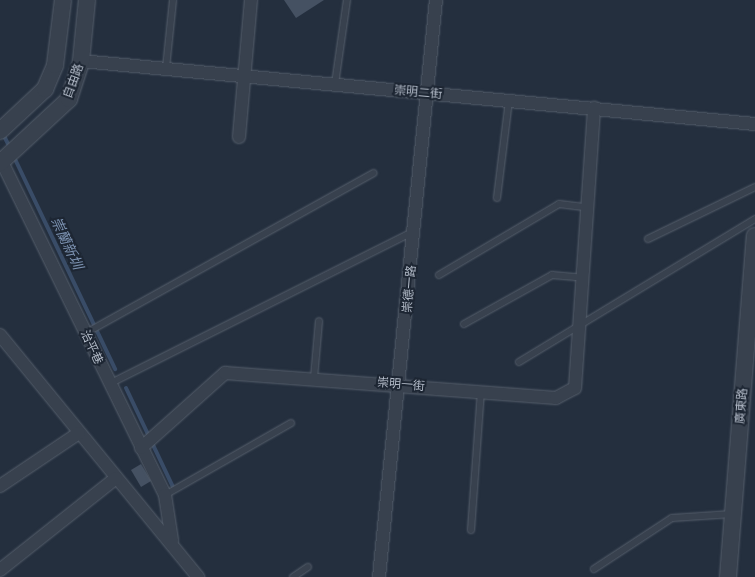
<!DOCTYPE html>
<meta charset="utf-8">
<style>
body{margin:0}
#map{position:relative;width:755px;height:577px;overflow:hidden;background:#242f3e;font-family:Mulish,"Noto Sans TC",sans-serif}
div>[style]{position:absolute}
[style*='--x']{left:calc(var(--x)*1px);top:calc(var(--y)*1px);width:calc(var(--w)*1px);rotate:calc(var(--a)*1deg)}
.stream>*{height:4px;margin:-2px;padding:0 2px;transform-origin:2px;border-radius:2px;background:#394c67}
.building>*{inset:0;background:#455162}
.roads{filter:drop-shadow(0 0 1px #565f6c) drop-shadow(0 0 1px #565f6c)}
.service>*{height:6px;margin:-3px;padding:0 3px;transform-origin:3px;border-radius:3px;background:#38414e}
.minor>*{height:12px;margin:-6px;padding:0 6px;transform-origin:6px;border-radius:6px;background:#38414e}
.tertiary>*{height:16px;margin:-8px;padding:0 8px;transform-origin:8px;border-radius:8px;background:#38414e}
span{translate:-50% -50%;white-space:nowrap;text-align:center;line-height:1.15;-webkit-text-stroke:4px #1d2633;paint-order:stroke}
.street-label{font-size:12px;color:#b4bcc9}
.water-label{font-size:14px;color:#7c92b1;font-style:italic}
</style>
<div id="map">
<div class="stream">
<div style="--x:3;--y:134;--w:16;--a:63"></div>
<div style="--x:14;--y:157;--w:235;--a:64.5"></div>
<div style="--x:126;--y:388;--w:110;--a:64.6"></div>
</div>
<div class="building">
<div style="clip-path:polygon(284px 0,324px 0,296px 18px)"></div>
<div style="clip-path:polygon(141px 464px,151px 481px,141px 487px,131px 470px)"></div>
</div>
<div class="roads">
<div class="service">
<div style="--x:166;--y:68;--w:68;--a:-84.1"></div>
<div style="--x:335;--y:84;--w:85;--a:-81.9"></div>
<div style="--x:497;--y:198;--w:99;--a:-83"></div>
<div style="--x:648;--y:239;--w:119;--a:-25.9"></div>
<div style="--x:439;--y:275;--w:139;--a:-30.6"></div>
<div style="--x:559;--y:204;--w:31;--a:7"></div>
<div style="--x:464;--y:324;--w:101;--a:-29.1"></div>
<div style="--x:552;--y:275;--w:33;--a:5"></div>
<div style="--x:86;--y:333;--w:329;--a:-29.1"></div>
<div style="--x:519;--y:362;--w:276;--a:-31.2"></div>
<div style="--x:314;--y:378;--w:57;--a:-85"></div>
<div style="--x:109;--y:384;--w:340;--a:-26.6"></div>
<div style="--x:165;--y:495;--w:145;--a:-29.7"></div>
<div style="--x:471;--y:530;--w:138;--a:-85.9"></div>
<div style="--x:594;--y:569;--w:93;--a:-33.2"></div>
<div style="--x:672;--y:518;--w:60;--a:-3.8"></div>
<div style="--x:293;--y:577;--w:18;--a:-34"></div>
</div>
<div class="minor">
<div style="--x:81;--y:61;--w:677;--a:5.34"></div>
<div style="--x:239;--y:137;--w:138;--a:-85"></div>
<div style="--x:0;--y:158;--w:375;--a:63.9"></div>
<div style="--x:165;--y:495;--w:46;--a:81.2"></div>
<div style="--x:0;--y:335;--w:313;--a:50.7"></div>
<div style="--x:141;--y:448;--w:113;--a:-41.8"></div>
<div style="--x:225;--y:373;--w:332;--a:4.3"></div>
<div style="--x:556;--y:398;--w:21;--a:-28"></div>
<div style="--x:575;--y:388;--w:281;--a:-86.1"></div>
<div style="--x:0;--y:486;--w:95;--a:-33.9"></div>
<div style="--x:0;--y:570;--w:148;--a:-38.4"></div>
<div style="--x:379;--y:577;--w:580;--a:-84.36"></div>
</div>
<div class="tertiary">
<div style="--x:0;--y:131;--w:62;--a:-43"></div>
<div style="--x:45;--y:89;--w:26;--a:-67"></div>
<div style="--x:55;--y:65;--w:65;--a:-83"></div>
<div style="--x:0;--y:163;--w:94;--a:-42.8"></div>
<div style="--x:69;--y:99;--w:40;--a:-72"></div>
<div style="--x:81;--y:61;--w:61;--a:-84.4"></div>
<div style="--x:728;--y:577;--w:342;--a:-85.5"></div>
</div>
</div>
<div class="street-label">
<span style="left:73px;top:81px;rotate:-70deg">自由路</span>
<span style="left:418px;top:92px;rotate:5deg">崇明二街</span>
<span style="left:409px;top:289px;rotate:-85deg">崇德一路</span>
<span style="left:92px;top:347px;rotate:65deg">治平巷</span>
<span style="left:401px;top:384px;rotate:5deg">崇明一街</span>
<span style="left:741px;top:406px;rotate:-85deg">廣東路</span>
</div>
<div class="water-label">
<span style="left:67px;top:243px;rotate:65deg">崇蘭新圳</span>
</div>
</div>
